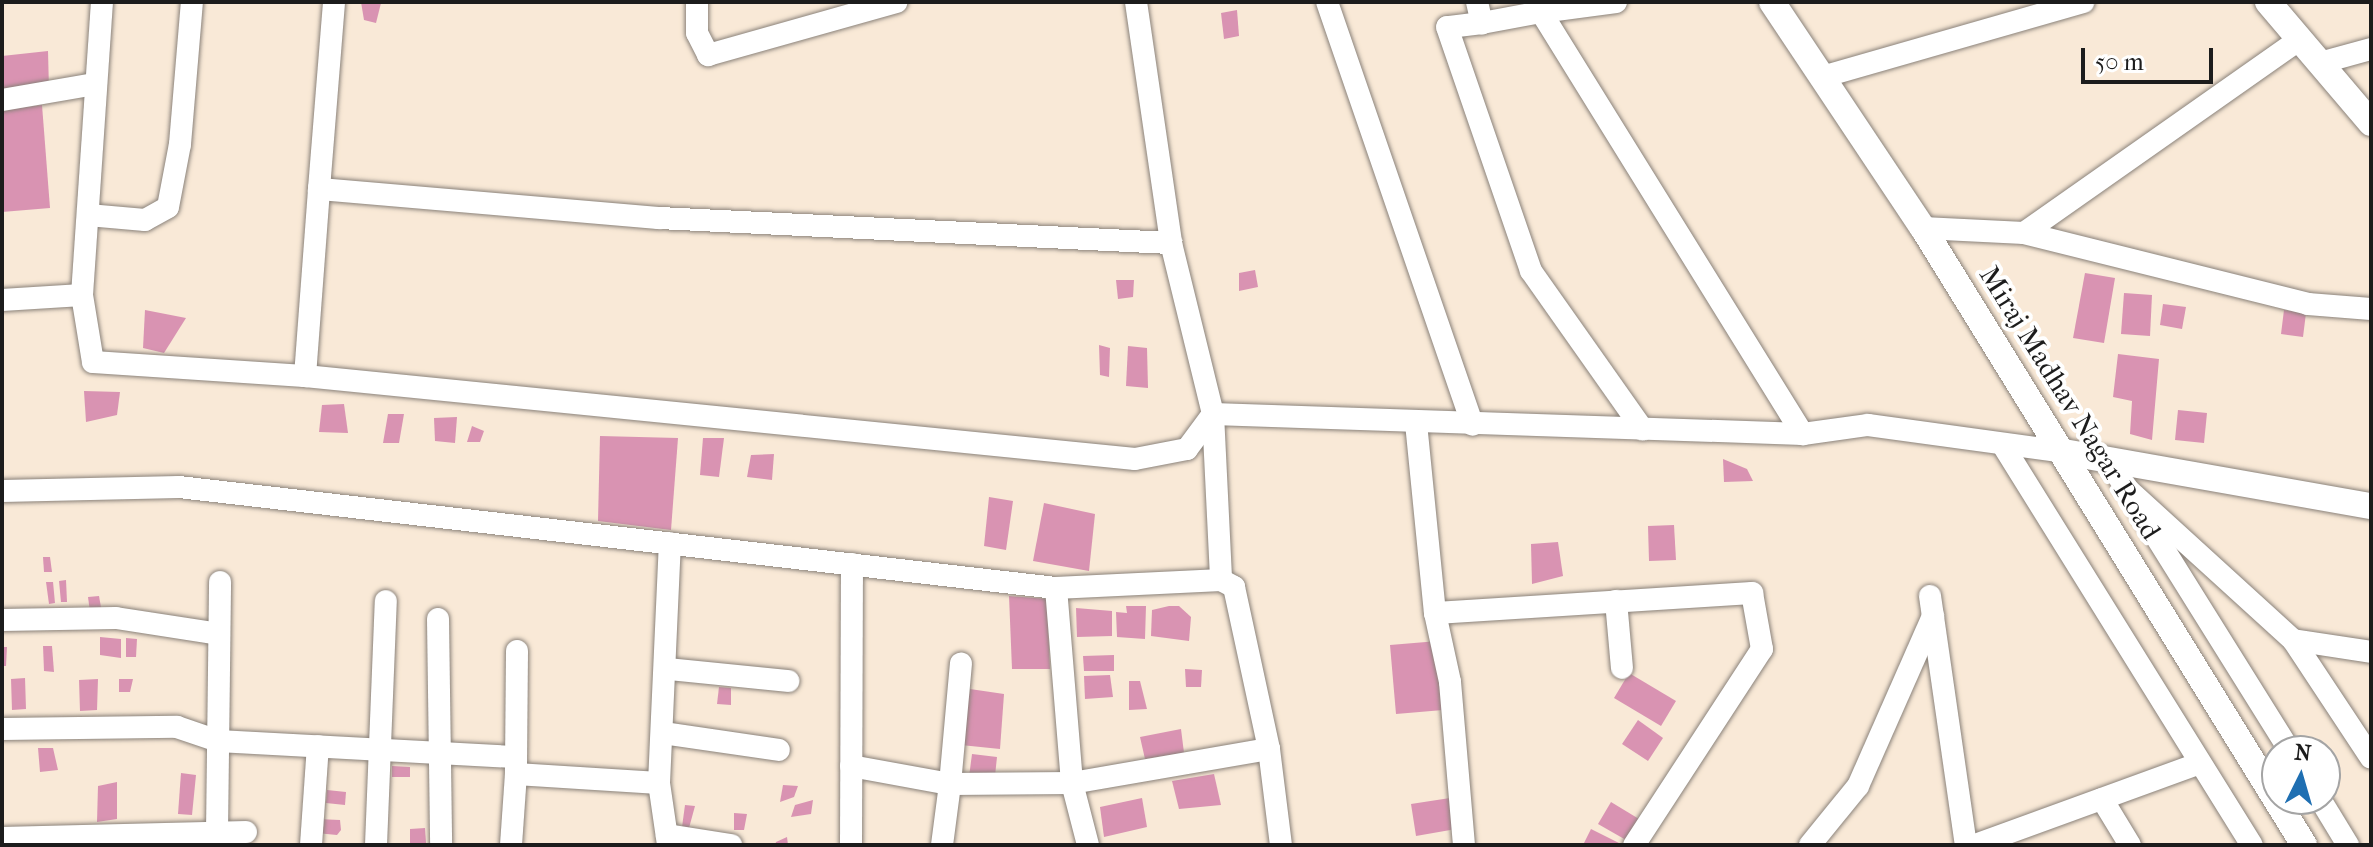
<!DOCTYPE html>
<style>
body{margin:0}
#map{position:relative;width:2373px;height:847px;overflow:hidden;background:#f9e9d7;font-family:"IM FELL French Canon",serif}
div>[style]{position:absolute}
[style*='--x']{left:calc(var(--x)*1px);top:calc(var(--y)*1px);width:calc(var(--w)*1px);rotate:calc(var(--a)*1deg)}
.building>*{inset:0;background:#d993b2}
.roads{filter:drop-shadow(0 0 2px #8a827a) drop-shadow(0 0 2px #8a827a)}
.minor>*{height:22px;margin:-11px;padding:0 11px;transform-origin:11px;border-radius:11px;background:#fff}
.tertiary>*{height:26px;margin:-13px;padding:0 13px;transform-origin:13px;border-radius:13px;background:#fff}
span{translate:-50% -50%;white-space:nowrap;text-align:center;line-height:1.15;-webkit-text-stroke:8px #fff;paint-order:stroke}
.street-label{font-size:28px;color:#1c1c1c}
.frame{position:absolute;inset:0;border:4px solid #1c1c1c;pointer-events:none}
.north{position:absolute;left:2261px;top:735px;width:80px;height:80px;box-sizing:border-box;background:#fff;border:2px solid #a4a4a4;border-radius:50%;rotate:5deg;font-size:22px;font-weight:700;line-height:32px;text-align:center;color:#1c1c1c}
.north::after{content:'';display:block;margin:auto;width:28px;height:36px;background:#1f6fb2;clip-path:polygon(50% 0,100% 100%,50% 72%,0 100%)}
.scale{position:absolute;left:2081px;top:48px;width:132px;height:36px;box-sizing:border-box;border:4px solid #1c1c1c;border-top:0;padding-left:10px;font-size:24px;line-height:28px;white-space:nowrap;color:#1c1c1c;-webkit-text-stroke:6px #fff;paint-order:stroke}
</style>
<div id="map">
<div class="building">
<div style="clip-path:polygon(361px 2px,381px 3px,376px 23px,364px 20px)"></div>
<div style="clip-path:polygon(1237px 10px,1239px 36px,1224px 39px,1221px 13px)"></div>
<div style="clip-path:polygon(48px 51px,49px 90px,2px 94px,2px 56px)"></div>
<div style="clip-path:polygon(42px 105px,50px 208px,2px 212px,2px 110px)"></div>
<div style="clip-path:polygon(1255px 270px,1258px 287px,1239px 291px,1239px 273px)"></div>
<div style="clip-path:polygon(2085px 273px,2115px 278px,2104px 343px,2073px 338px)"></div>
<div style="clip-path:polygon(1116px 280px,1134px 280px,1133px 297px,1118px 299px)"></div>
<div style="clip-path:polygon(2124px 293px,2152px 295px,2150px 336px,2121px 334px)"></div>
<div style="clip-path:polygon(2163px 304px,2186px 307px,2182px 329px,2160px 325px)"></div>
<div style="clip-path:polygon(145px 310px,186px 318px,164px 353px,143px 348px)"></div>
<div style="clip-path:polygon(2284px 310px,2306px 313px,2303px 337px,2281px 334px)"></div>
<div style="clip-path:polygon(1099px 345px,1110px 348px,1109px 377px,1100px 375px)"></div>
<div style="clip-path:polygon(1128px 346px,1147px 348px,1148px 388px,1126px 386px)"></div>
<div style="clip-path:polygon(2118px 354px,2159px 359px,2152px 440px,2130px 434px,2132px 401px,2113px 397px)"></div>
<div style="clip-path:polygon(84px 391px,120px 392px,117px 415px,86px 422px)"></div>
<div style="clip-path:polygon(344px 404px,348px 433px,319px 432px,322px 405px)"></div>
<div style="clip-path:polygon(2178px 410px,2207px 413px,2204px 443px,2175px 440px)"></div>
<div style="clip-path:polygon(388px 414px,404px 414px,399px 443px,383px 443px)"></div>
<div style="clip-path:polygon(457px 417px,455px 443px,435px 441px,434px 418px)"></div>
<div style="clip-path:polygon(472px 426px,484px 431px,480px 442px,467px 442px)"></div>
<div style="clip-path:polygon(600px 436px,678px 438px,671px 530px,598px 521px)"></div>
<div style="clip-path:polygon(703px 438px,724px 438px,719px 477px,700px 475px)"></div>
<div style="clip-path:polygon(774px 454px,772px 480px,747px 477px,751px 455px)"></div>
<div style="clip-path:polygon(1723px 459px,1747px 469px,1753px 481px,1724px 482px)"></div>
<div style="clip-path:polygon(989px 497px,1013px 501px,1006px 550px,984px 546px)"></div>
<div style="clip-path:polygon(1044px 503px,1095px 514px,1089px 571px,1033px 561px)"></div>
<div style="clip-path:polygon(1674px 525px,1676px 560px,1649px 561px,1648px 526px)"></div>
<div style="clip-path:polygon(1558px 542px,1563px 576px,1532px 584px,1531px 544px)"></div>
<div style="clip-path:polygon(43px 557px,50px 557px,52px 572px,44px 572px)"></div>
<div style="clip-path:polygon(66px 580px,67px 602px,61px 602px,59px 581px)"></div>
<div style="clip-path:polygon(46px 582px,53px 582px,55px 603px,49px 604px)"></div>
<div style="clip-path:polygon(99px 596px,102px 613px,90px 612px,88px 597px)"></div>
<div style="clip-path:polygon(1009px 596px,1047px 599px,1050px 669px,1012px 669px)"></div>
<div style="clip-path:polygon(1126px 606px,1146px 606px,1145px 639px,1117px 637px,1116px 612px,1127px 613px)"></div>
<div style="clip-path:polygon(1169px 606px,1179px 606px,1191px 617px,1189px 641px,1151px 636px,1152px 610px)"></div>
<div style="clip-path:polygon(1076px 608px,1112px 611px,1112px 636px,1077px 637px)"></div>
<div style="clip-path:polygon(100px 637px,121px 639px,121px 658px,100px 655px)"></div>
<div style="clip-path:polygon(126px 638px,137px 639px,136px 657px,126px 657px)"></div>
<div style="clip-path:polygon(1438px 641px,1443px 710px,1396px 714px,1390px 645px)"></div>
<div style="clip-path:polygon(43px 646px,52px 646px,54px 672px,44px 671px)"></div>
<div style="clip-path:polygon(2px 647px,7px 647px,6px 666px,2px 666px)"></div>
<div style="clip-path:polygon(1114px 655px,1114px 671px,1084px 671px,1083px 656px)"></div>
<div style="clip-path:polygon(1185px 669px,1202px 670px,1201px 687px,1186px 687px)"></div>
<div style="clip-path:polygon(1629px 673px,1676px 701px,1661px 726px,1614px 698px)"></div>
<div style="clip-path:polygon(1110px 675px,1113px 697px,1085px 699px,1084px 676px)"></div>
<div style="clip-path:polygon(25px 678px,26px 709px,12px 710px,11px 679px)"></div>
<div style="clip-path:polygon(98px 679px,97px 710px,80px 711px,79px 680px)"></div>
<div style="clip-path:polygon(119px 679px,133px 679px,130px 692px,119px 692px)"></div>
<div style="clip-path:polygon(1129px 681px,1140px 681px,1147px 709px,1129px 710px)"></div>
<div style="clip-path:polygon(719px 687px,731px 688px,731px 705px,717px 704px)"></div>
<div style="clip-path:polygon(970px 689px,1004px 694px,1000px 749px,961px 745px)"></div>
<div style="clip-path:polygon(1638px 720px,1663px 738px,1648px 761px,1622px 744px)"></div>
<div style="clip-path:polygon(1181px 729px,1184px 753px,1145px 759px,1140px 737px)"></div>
<div style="clip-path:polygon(38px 748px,53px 748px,58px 770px,40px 772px)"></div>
<div style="clip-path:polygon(972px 754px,997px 757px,995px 776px,969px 777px)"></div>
<div style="clip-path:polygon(392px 766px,410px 767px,410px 777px,392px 777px)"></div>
<div style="clip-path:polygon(181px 773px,196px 775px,192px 815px,178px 814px)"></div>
<div style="clip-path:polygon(1214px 774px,1221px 805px,1179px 809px,1172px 781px)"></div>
<div style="clip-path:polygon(117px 782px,117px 819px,97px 822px,98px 786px)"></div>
<div style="clip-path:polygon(783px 785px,798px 786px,794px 797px,780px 802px)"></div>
<div style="clip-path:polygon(327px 790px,346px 792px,345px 805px,326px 803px)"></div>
<div style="clip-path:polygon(1142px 798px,1147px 827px,1104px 837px,1100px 807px)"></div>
<div style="clip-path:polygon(1450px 798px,1456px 829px,1416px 836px,1411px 804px)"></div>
<div style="clip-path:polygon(813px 800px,811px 814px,791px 817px,795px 805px)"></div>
<div style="clip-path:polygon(1611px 802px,1639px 819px,1626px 840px,1598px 824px)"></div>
<div style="clip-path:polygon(685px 805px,695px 806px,689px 828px,682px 827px)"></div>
<div style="clip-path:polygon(734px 813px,747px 814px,744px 830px,734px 830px)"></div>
<div style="clip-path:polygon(317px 819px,340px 820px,341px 830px,337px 835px,316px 833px)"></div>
<div style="clip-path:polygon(425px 828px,426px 843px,410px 845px,410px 829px)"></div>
<div style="clip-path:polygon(1591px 829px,1619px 843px,1618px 845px,1583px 845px)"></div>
<div style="clip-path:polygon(787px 837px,788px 845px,775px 845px,776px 842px)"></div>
</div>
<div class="roads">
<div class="minor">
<div style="--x:697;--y:2;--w:31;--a:90"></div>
<div style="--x:697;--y:33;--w:25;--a:63"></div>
<div style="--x:708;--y:55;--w:196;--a:-15.7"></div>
<div style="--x:1136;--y:2;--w:244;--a:81.7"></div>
<div style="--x:1171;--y:243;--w:176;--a:76.2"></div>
<div style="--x:1213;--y:414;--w:166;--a:87.2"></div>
<div style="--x:1221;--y:580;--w:15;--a:28"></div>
<div style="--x:1234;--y:587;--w:166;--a:77.8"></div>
<div style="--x:1269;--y:749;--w:97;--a:82.9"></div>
<div style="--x:1327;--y:2;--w:447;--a:71"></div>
<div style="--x:1477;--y:2;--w:22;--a:77"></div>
<div style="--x:1482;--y:23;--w:35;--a:173"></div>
<div style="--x:1447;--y:27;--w:258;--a:71"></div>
<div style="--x:1531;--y:271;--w:194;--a:54.8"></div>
<div style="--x:1616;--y:2;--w:76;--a:172.4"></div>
<div style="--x:1541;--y:12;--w:497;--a:58.2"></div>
<div style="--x:1482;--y:23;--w:60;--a:-10.6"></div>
<div style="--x:2320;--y:63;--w:53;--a:-15.4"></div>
<div style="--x:1822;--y:77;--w:272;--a:-16"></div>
<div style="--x:2;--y:100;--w:94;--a:-9.8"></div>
<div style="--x:319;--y:189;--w:188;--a:-85.4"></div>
<div style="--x:88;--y:215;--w:57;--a:5"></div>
<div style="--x:145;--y:220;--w:26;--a:-29"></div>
<div style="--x:168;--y:207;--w:64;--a:-79.2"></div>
<div style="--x:180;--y:144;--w:143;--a:-85.2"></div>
<div style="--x:1923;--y:228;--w:101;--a:2.8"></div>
<div style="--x:2024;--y:233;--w:293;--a:14"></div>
<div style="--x:2308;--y:304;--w:63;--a:4.5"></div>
<div style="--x:2024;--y:233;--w:337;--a:-35.1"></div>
<div style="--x:82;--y:295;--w:294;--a:-86.1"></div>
<div style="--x:2;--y:300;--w:80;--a:-3.6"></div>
<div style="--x:82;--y:295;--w:68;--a:80.7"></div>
<div style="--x:93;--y:362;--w:212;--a:3.8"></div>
<div style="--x:305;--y:376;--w:834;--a:5.71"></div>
<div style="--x:1135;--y:459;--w:53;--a:-10.9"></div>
<div style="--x:1187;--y:449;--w:44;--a:-53.4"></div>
<div style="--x:1213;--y:414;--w:590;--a:1.94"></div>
<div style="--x:1803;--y:434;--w:66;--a:-7.9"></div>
<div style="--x:1868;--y:425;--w:198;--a:7.8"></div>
<div style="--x:305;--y:376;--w:188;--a:-85.7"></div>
<div style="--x:319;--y:189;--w:341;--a:4.9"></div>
<div style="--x:659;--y:218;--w:513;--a:2.8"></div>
<div style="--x:1416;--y:423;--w:191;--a:84.3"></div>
<div style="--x:1435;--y:613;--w:71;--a:77.7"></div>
<div style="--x:1450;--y:682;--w:164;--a:85.1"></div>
<div style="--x:2004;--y:447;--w:469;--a:58.1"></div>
<div style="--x:2108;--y:460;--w:32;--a:58"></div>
<div style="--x:2125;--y:487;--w:227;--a:42.3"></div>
<div style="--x:2293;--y:640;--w:141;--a:56.5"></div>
<div style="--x:2;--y:491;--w:177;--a:-1.3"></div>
<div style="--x:179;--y:487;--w:883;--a:6.57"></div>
<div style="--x:1056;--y:588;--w:165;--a:-2.8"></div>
<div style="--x:2140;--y:511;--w:283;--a:58"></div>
<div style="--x:1056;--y:588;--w:196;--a:85.3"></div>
<div style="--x:1072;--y:783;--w:64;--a:75.5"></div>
<div style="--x:1930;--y:596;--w:252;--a:81.8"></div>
<div style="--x:1616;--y:601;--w:67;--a:84.9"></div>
<div style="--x:1435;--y:613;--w:318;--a:-3.6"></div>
<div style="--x:1752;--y:593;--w:57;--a:79.9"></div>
<div style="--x:1762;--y:649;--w:234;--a:123.1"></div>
<div style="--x:438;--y:619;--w:226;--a:89.2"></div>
<div style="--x:2;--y:620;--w:114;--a:-1"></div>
<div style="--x:116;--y:618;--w:104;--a:8.8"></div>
<div style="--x:2293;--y:640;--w:79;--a:8.7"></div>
<div style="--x:517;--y:651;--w:123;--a:90.5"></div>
<div style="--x:516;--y:774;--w:143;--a:3.6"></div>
<div style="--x:659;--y:783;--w:240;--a:-87.4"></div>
<div style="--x:668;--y:669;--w:121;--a:5.7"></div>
<div style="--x:2;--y:729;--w:175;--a:-0.7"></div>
<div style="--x:177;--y:727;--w:43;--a:18.9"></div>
<div style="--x:218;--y:741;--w:298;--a:3.1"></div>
<div style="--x:663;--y:733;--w:117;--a:8.3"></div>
<div style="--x:851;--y:766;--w:101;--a:10.3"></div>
<div style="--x:950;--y:784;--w:121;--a:-84.8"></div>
<div style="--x:659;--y:783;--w:63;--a:81.7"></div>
<div style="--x:2102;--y:799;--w:54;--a:58.7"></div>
<div style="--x:2320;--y:799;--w:54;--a:58.7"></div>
<div style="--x:217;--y:833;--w:251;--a:-89.3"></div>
<div style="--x:667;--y:835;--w:65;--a:8.9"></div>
<div style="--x:2;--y:838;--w:244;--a:-1.4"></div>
<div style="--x:311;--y:845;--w:99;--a:-86"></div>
<div style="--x:376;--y:845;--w:244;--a:-87.7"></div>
<div style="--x:511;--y:845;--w:71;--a:-86"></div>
<div style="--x:851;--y:845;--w:281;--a:-89.8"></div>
<div style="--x:942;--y:845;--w:62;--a:-82.5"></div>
<div style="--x:950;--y:784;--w:122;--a:-0.5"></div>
<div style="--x:1072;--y:783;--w:200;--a:-9.8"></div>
<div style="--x:1810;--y:845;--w:76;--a:-50.9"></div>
<div style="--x:1858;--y:786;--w:186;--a:-66.2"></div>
<div style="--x:1975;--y:845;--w:239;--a:-20"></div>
</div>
<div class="tertiary">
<div style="--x:1772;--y:2;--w:272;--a:56.3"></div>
<div style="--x:1923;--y:228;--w:725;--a:58.3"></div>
<div style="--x:2268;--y:2;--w:159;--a:49.6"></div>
<div style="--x:2064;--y:452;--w:312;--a:10"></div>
</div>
</div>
<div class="street-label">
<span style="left:2070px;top:403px;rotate:58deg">Miraj Madhav Nagar Road</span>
</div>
<div class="frame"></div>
<div class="north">N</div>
<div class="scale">50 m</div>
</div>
